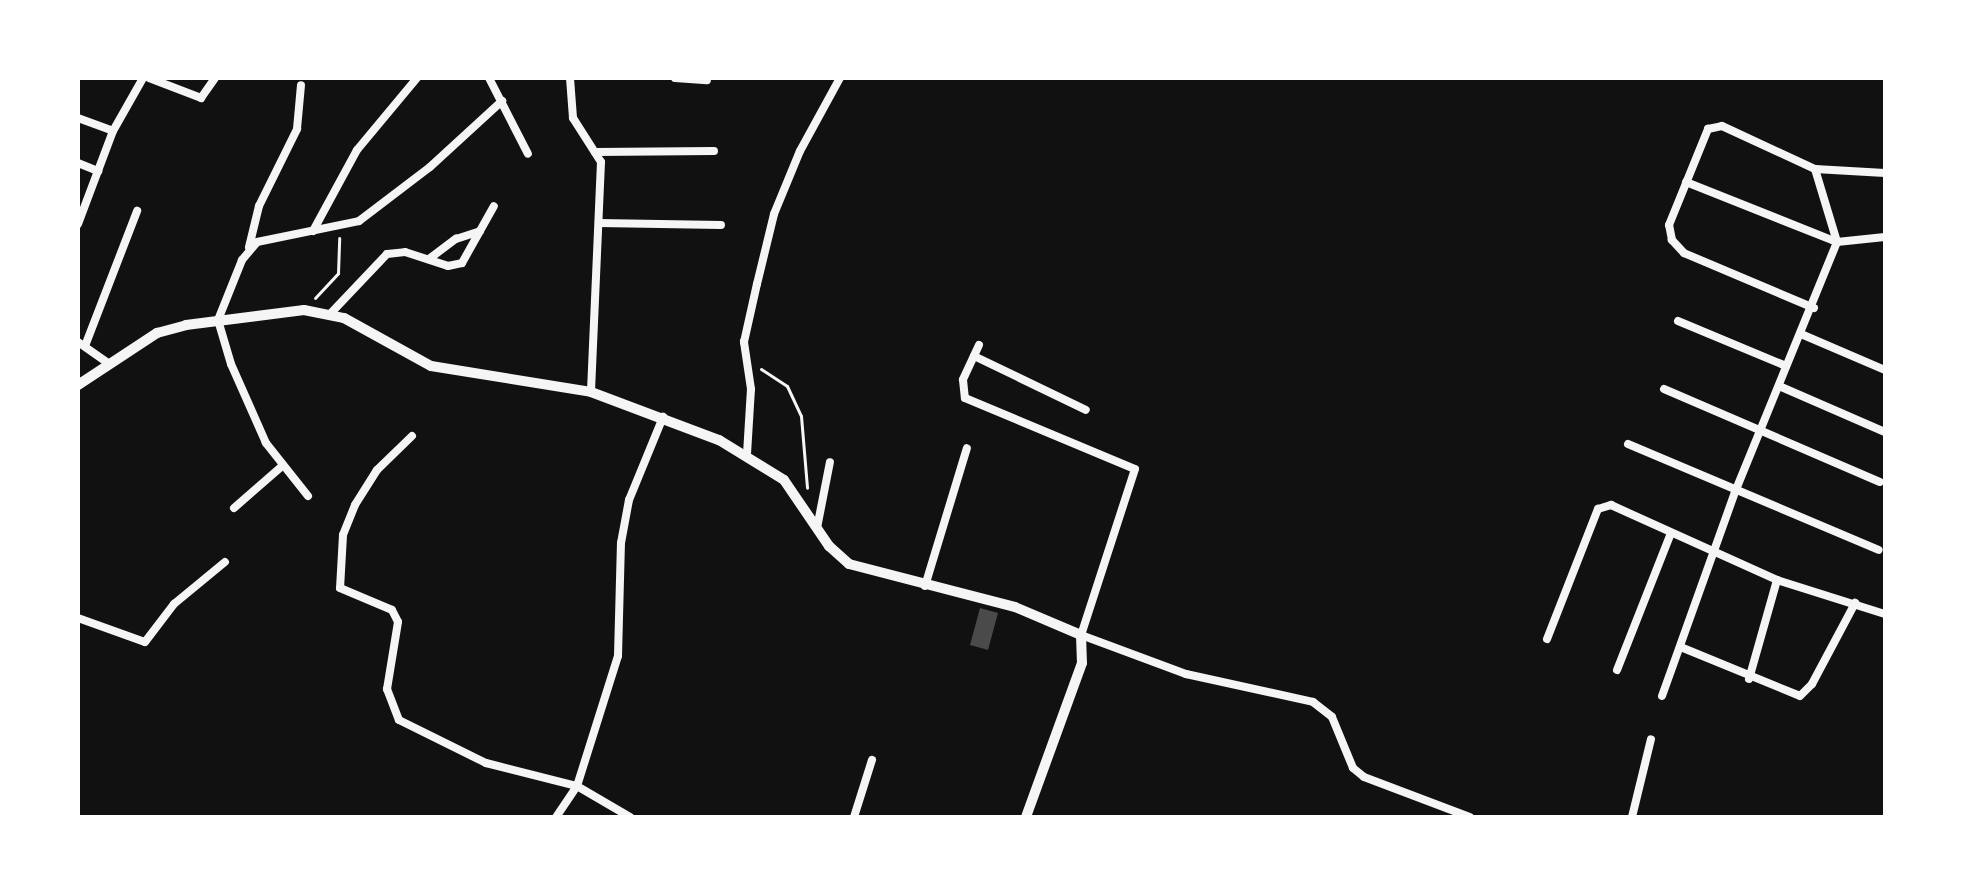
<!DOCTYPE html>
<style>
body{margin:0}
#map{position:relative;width:1963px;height:895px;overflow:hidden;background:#111;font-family:Lato,sans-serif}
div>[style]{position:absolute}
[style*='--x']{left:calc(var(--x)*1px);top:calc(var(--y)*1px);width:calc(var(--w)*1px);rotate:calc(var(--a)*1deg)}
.building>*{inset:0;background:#4a4a4a}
.path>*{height:3px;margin:-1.5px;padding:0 1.5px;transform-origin:1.5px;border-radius:1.5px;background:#f5f5f5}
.minor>*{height:8px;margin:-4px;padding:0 4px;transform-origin:4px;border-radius:4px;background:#f5f5f5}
.tertiary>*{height:10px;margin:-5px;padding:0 5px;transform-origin:5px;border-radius:5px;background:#f5f5f5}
span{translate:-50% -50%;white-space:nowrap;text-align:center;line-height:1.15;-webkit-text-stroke:7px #fff;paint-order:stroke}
.frame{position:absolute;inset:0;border:80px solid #fff;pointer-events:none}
</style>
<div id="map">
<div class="building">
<div style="clip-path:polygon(980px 608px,998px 613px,988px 650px,970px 645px)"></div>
</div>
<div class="path">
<div style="--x:315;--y:298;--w:34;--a:-47"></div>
<div style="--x:338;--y:273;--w:35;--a:-88"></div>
<div style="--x:761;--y:369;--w:31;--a:33"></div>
<div style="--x:787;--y:386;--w:33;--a:65"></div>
<div style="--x:801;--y:416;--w:72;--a:85.2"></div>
</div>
<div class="minor">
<div style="--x:149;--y:78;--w:56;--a:21"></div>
<div style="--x:201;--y:98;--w:24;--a:-55"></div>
<div style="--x:489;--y:78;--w:85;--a:62.8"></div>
<div style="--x:570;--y:78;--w:40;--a:85.7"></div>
<div style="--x:573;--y:118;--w:52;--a:57.5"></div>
<div style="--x:601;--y:162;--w:230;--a:92.5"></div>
<div style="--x:675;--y:78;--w:32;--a:4"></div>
<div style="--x:78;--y:118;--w:37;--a:20"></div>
<div style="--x:595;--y:152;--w:119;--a:-0.5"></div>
<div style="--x:78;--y:163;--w:22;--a:22"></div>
<div style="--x:1815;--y:169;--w:76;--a:73.2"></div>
<div style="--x:1686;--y:182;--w:162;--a:21.7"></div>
<div style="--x:599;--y:223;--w:122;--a:0.9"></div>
<div style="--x:78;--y:224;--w:99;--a:-69.4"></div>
<div style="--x:113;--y:131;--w:61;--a:-60.5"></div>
<div style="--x:313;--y:231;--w:92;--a:-61.5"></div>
<div style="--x:357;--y:150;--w:94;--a:-50.2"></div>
<div style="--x:249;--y:247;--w:42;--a:-76.3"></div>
<div style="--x:259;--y:206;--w:86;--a:-63.7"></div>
<div style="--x:297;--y:129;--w:44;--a:-84.8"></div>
<div style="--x:429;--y:259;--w:34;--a:-37"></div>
<div style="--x:456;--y:239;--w:25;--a:-18"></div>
<div style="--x:1814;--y:308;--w:141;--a:-157.1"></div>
<div style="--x:1684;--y:253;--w:18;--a:-133"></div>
<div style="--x:1672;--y:240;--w:15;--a:-101"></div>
<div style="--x:1669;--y:225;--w:104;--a:-67.9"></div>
<div style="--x:1708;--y:129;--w:14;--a:-12"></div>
<div style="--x:1722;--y:126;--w:102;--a:24.8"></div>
<div style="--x:1815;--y:169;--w:70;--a:3.3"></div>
<div style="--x:331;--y:313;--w:81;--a:-46.5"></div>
<div style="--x:387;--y:254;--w:18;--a:-6"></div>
<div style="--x:405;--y:252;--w:45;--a:18"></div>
<div style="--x:448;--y:266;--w:14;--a:-12"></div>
<div style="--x:462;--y:263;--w:65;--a:-60.7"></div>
<div style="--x:1678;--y:321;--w:117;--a:22.6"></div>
<div style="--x:1801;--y:334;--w:91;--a:23.2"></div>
<div style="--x:78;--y:342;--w:39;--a:35"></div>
<div style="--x:979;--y:345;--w:38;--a:115"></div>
<div style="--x:963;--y:380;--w:18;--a:84"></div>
<div style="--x:965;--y:398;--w:184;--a:22.7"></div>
<div style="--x:1135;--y:469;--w:175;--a:108"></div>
<div style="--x:1081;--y:635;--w:112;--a:20.4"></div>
<div style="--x:1186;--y:674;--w:130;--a:12.4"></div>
<div style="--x:1313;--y:702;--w:24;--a:38"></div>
<div style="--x:1332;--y:717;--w:55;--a:67.6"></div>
<div style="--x:1353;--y:768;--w:14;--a:39"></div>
<div style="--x:1364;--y:777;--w:113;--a:20.7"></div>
<div style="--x:85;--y:346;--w:145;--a:-68.9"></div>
<div style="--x:974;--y:356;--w:124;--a:25.7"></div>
<div style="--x:1779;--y:386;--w:116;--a:23.5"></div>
<div style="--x:1664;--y:389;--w:235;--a:23.3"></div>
<div style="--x:412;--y:436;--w:49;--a:135.8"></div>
<div style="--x:377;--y:470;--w:41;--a:122.2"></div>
<div style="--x:355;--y:505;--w:32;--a:112"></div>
<div style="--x:343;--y:535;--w:53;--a:93.2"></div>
<div style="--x:340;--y:588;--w:56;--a:22.9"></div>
<div style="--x:392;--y:610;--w:13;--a:63"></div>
<div style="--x:398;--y:622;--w:68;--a:99.3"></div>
<div style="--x:387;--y:689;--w:33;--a:69"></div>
<div style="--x:399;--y:720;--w:97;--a:26.3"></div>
<div style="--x:486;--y:763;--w:94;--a:14.2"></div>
<div style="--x:577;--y:786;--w:37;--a:124"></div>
<div style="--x:1628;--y:444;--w:272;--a:22.9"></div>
<div style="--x:747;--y:454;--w:65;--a:-86.5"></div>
<div style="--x:751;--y:389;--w:48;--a:-98.5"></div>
<div style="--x:744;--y:342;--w:59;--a:-77.4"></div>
<div style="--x:757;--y:284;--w:72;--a:-76.3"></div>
<div style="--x:774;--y:214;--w:68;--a:-67.6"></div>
<div style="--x:800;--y:151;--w:83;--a:-61.3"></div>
<div style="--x:308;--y:496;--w:68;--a:-128.4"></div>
<div style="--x:266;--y:443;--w:86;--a:-113.9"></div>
<div style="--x:231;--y:364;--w:46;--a:-106.5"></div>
<div style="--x:218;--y:320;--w:65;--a:-68.2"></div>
<div style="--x:242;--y:260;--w:23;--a:-50"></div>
<div style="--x:257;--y:242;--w:104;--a:-11.6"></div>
<div style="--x:359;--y:221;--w:89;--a:-37.3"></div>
<div style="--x:430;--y:167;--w:98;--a:-42.5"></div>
<div style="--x:234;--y:508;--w:62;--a:-41.1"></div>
<div style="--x:817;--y:528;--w:67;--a:-78.9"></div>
<div style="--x:925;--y:586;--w:144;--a:-73.1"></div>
<div style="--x:78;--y:618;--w:71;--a:19.7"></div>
<div style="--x:145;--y:642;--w:48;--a:-52.7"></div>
<div style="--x:174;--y:604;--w:66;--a:-39.5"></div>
<div style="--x:1547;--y:639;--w:140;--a:-68.6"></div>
<div style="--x:1598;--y:509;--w:14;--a:-17"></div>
<div style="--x:1611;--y:505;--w:182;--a:24.3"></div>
<div style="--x:1777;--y:580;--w:113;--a:17.5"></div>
<div style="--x:1683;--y:648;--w:126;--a:22.3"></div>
<div style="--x:1800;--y:696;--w:17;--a:-45"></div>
<div style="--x:1812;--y:684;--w:92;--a:-62"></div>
<div style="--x:1617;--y:670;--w:147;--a:-68.5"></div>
<div style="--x:1749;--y:679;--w:103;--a:-74.2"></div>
<div style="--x:1662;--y:696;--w:217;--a:-70.3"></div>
<div style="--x:1735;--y:492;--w:270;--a:-67.8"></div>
<div style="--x:1837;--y:242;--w:48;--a:-5.9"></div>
<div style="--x:630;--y:817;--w:61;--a:-149.7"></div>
<div style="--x:577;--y:786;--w:136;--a:-72.5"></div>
<div style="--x:618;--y:656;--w:113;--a:-88.5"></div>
<div style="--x:621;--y:543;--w:44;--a:-79.5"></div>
<div style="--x:629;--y:500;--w:90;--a:-67.7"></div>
<div style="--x:854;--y:817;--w:60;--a:-72.5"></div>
<div style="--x:1632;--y:817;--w:80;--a:-76.3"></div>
</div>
<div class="tertiary">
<div style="--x:78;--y:385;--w:95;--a:-33.4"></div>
<div style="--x:157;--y:333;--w:30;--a:-15"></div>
<div style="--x:186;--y:325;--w:119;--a:-7.2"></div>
<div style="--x:304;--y:310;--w:41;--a:11.3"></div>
<div style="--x:344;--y:318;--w:99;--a:28.9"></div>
<div style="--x:431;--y:366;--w:162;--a:9.2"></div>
<div style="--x:591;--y:392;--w:137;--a:20.6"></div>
<div style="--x:719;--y:440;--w:76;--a:31.6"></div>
<div style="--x:784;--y:480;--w:80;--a:55.7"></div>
<div style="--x:829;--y:546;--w:27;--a:42"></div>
<div style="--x:849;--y:564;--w:171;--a:14.5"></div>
<div style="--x:1015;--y:607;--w:72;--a:23"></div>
<div style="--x:1081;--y:635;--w:28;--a:88"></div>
<div style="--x:1082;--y:663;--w:164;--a:110"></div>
</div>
<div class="frame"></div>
</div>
